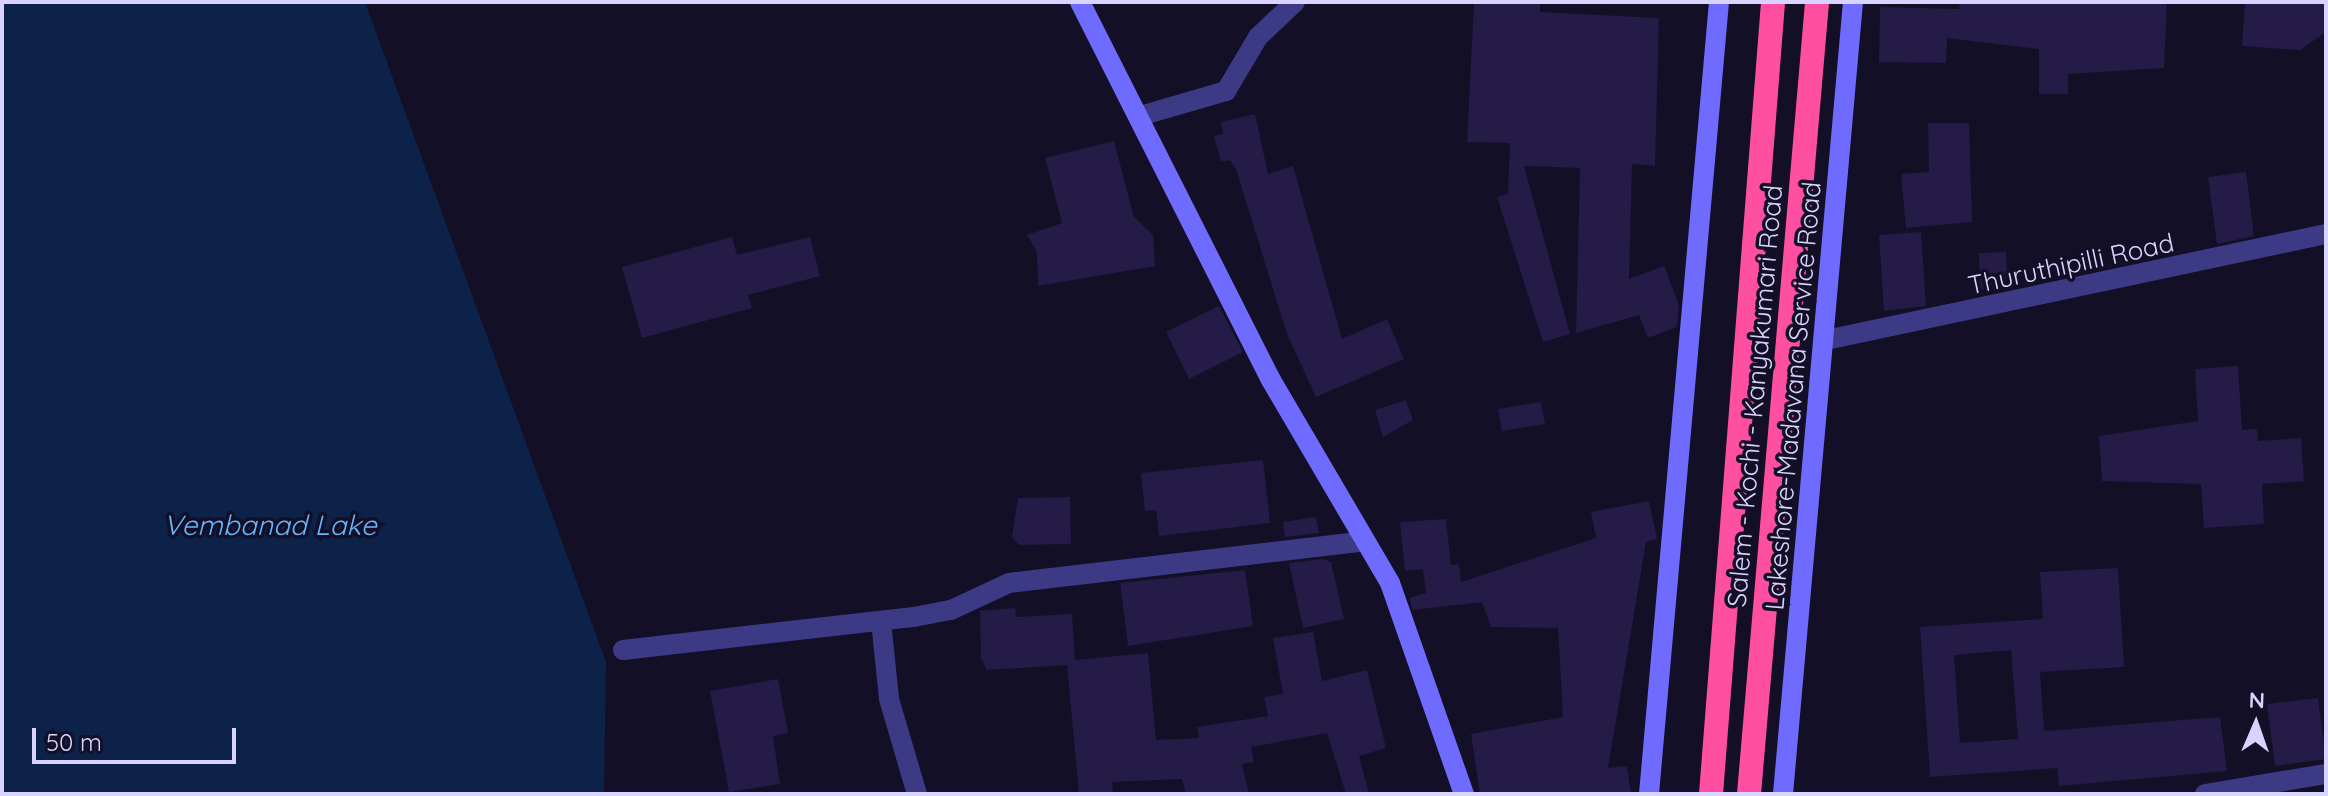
<!DOCTYPE html>
<style>
body{margin:0}
#map{position:relative;width:2328px;height:796px;overflow:hidden;background:#130f26;font-family:Quicksand,sans-serif}
div>[style]{position:absolute}
[style*='--x']{left:calc(var(--x)*1px);top:calc(var(--y)*1px);width:calc(var(--w)*1px);rotate:calc(var(--a)*1deg)}
.water>*{inset:0;background:#0c2248}
.building>*{inset:0;background:#241b47}
.street>*{height:20px;margin:-10px;padding:0 10px;transform-origin:10px;border-radius:10px;background:#3d3a85}
.secondary>*{height:20px;margin:-10px;padding:0 10px;transform-origin:10px;border-radius:10px;background:#6f6bff}
.highway>*{height:24px;margin:-12px;padding:0 12px;transform-origin:12px;border-radius:12px;background:#ff4fa3}
span{translate:-50% -50%;white-space:nowrap;text-align:center;line-height:1.15;-webkit-text-stroke:7px #130f26;paint-order:stroke}
.street-label{font-size:26px;color:#d9d4ff}
.water-label{font-size:28px;color:#62b6ff;font-style:italic}
.frame{position:absolute;inset:0;border:4px solid #d9d4ff;pointer-events:none}
.north{position:absolute;left:2216px;top:684px;width:80px;height:80px;-webkit-text-stroke:6px #130f26;paint-order:stroke;rotate:2deg;font-size:22px;font-weight:700;line-height:32px;text-align:center;color:#d9d4ff}
.north::after{content:'';display:block;margin:auto;width:28px;height:36px;background:#d9d4ff;clip-path:polygon(50% 0,100% 100%,50% 72%,0 100%)}
.scale{position:absolute;left:32px;top:728px;width:204px;height:36px;box-sizing:border-box;border:4px solid #d9d4ff;border-top:0;padding-left:10px;font-size:24px;line-height:28px;white-space:nowrap;color:#d9d4ff;-webkit-text-stroke:6px #130f26;paint-order:stroke}
</style>
<div id="map">
<div class="water">
<div style="clip-path:polygon(2px 2px,365px 2px,606px 662px,604px 794px,2px 794px)"></div>
</div>
<div class="building">
<div style="clip-path:polygon(1474px 2px,1540px 2px,1540px 12px,1659px 18px,1655px 166px,1632px 164px,1629px 279px,1664px 266px,1679px 305px,1677px 327px,1648px 338px,1639px 315px,1576px 333px,1580px 168px,1524px 166px,1570px 334px,1543px 342px,1497px 197px,1508px 194px,1510px 143px,1467px 142px)"></div>
<div style="clip-path:polygon(1960px 2px,2167px 2px,2164px 68px,2068px 74px,2068px 94px,2039px 94px,2039px 49px,1947px 38px,1946px 63px,1879px 62px,1880px 7px,1959px 9px)"></div>
<div style="clip-path:polygon(2245px 2px,2326px 2px,2326px 32px,2300px 50px,2242px 46px)"></div>
<div style="clip-path:polygon(1255px 114px,1268px 174px,1293px 166px,1342px 339px,1387px 319px,1404px 359px,1316px 397px,1287px 334px,1236px 169px,1230px 160px,1221px 162px,1214px 136px,1223px 134px,1221px 122px)"></div>
<div style="clip-path:polygon(1928px 123px,1969px 123px,1972px 222px,1906px 228px,1901px 174px,1929px 172px)"></div>
<div style="clip-path:polygon(1114px 141px,1134px 217px,1153px 235px,1155px 266px,1038px 286px,1037px 252px,1027px 235px,1062px 223px,1045px 158px)"></div>
<div style="clip-path:polygon(2246px 172px,2254px 236px,2217px 244px,2208px 177px)"></div>
<div style="clip-path:polygon(1921px 232px,1926px 306px,1884px 311px,1879px 235px)"></div>
<div style="clip-path:polygon(732px 237px,737px 255px,810px 237px,820px 276px,748px 295px,752px 308px,642px 338px,622px 267px)"></div>
<div style="clip-path:polygon(2006px 252px,2008px 288px,1980px 290px,1979px 253px)"></div>
<div style="clip-path:polygon(1219px 306px,1243px 352px,1189px 379px,1166px 332px)"></div>
<div style="clip-path:polygon(2238px 366px,2242px 430px,2257px 429px,2258px 441px,2301px 438px,2304px 481px,2262px 484px,2264px 524px,2204px 528px,2201px 484px,2102px 481px,2099px 436px,2198px 421px,2195px 369px)"></div>
<div style="clip-path:polygon(1406px 400px,1413px 420px,1383px 437px,1375px 410px)"></div>
<div style="clip-path:polygon(1541px 402px,1545px 424px,1502px 431px,1498px 409px)"></div>
<div style="clip-path:polygon(1263px 460px,1270px 523px,1159px 536px,1156px 510px,1145px 511px,1141px 473px)"></div>
<div style="clip-path:polygon(1070px 497px,1071px 544px,1019px 545px,1012px 537px,1018px 498px)"></div>
<div style="clip-path:polygon(1649px 501px,1657px 539px,1646px 542px,1608px 768px,1627px 766px,1631px 794px,1480px 794px,1471px 734px,1563px 717px,1558px 628px,1491px 627px,1482px 602px,1413px 610px,1409px 598px,1426px 593px,1423px 569px,1405px 571px,1400px 522px,1446px 519px,1451px 565px,1459px 564px,1461px 582px,1596px 538px,1591px 512px)"></div>
<div style="clip-path:polygon(1316px 517px,1319px 533px,1285px 537px,1283px 522px)"></div>
<div style="clip-path:polygon(1323px 559px,1331px 562px,1344px 619px,1303px 628px,1289px 563px)"></div>
<div style="clip-path:polygon(evenodd,2118px 568px,2124px 667px,2040px 672px,2044px 731px,2220px 717px,2227px 771px,2059px 786px,2057px 768px,1930px 777px,1920px 627px,2043px 619px,2040px 572px,2118px 568px,2011px 650px,2018px 739px,1960px 743px,1954px 655px,2011px 650px)"></div>
<div style="clip-path:polygon(1245px 570px,1253px 626px,1128px 646px,1120px 583px)"></div>
<div style="clip-path:polygon(1015px 608px,1016px 617px,1072px 614px,1075px 660px,1148px 653px,1156px 740px,1199px 738px,1197px 727px,1268px 716px,1264px 697px,1283px 694px,1273px 638px,1313px 632px,1322px 681px,1367px 670px,1386px 748px,1359px 756px,1369px 794px,1346px 794px,1327px 733px,1251px 747px,1254px 762px,1242px 764px,1249px 794px,1186px 794px,1182px 779px,1112px 782px,1113px 794px,1079px 794px,1067px 665px,987px 670px,981px 658px,980px 611px)"></div>
<div style="clip-path:polygon(778px 679px,788px 733px,773px 736px,780px 784px,729px 792px,710px 691px)"></div>
<div style="clip-path:polygon(2318px 698px,2326px 759px,2275px 766px,2267px 704px)"></div>
</div>
<div class="street">
<div style="--x:1140;--y:116;--w:90;--a:-16.2"></div>
<div style="--x:1226;--y:91;--w:63;--a:-59.3"></div>
<div style="--x:1258;--y:37;--w:51;--a:-43.4"></div>
<div style="--x:1826;--y:340;--w:511;--a:-11.97"></div>
<div style="--x:881;--y:621;--w:78;--a:84.1"></div>
<div style="--x:889;--y:699;--w:99;--a:73.6"></div>
<div style="--x:623;--y:650;--w:293;--a:-6.5"></div>
<div style="--x:914;--y:617;--w:38;--a:-11"></div>
<div style="--x:951;--y:610;--w:64;--a:-25"></div>
<div style="--x:1009;--y:583;--w:358;--a:-6.7"></div>
<div style="--x:2205;--y:794;--w:123;--a:-9.4"></div>
</div>
<div class="secondary">
<div style="--x:1080;--y:2;--w:424;--a:63.2"></div>
<div style="--x:1271;--y:380;--w:235;--a:59.6"></div>
<div style="--x:1390;--y:583;--w:224;--a:70.7"></div>
<div style="--x:1649;--y:794;--w:795;--a:-84.95"></div>
<div style="--x:1783;--y:794;--w:795;--a:-84.95"></div>
</div>
<div class="highway">
<div style="--x:1711;--y:794;--w:794;--a:-85.52"></div>
<div style="--x:1749;--y:794;--w:795;--a:-85.09"></div>
</div>
<div class="street-label">
<span style="left:2071px;top:264px;rotate:-12deg">Thuruthipilli Road</span>
<span style="left:1755px;top:396px;rotate:-85deg">Salem - Kochi - Kanyakumari Road</span>
<span style="left:1793px;top:396px;rotate:-85deg">Lakeshore-Madavana Service Road</span>
</div>
<div class="water-label">
<span style="left:270px;top:525px">Vembanad Lake</span>
</div>
<div class="frame"></div>
<div class="north">N</div>
<div class="scale">50 m</div>
</div>
